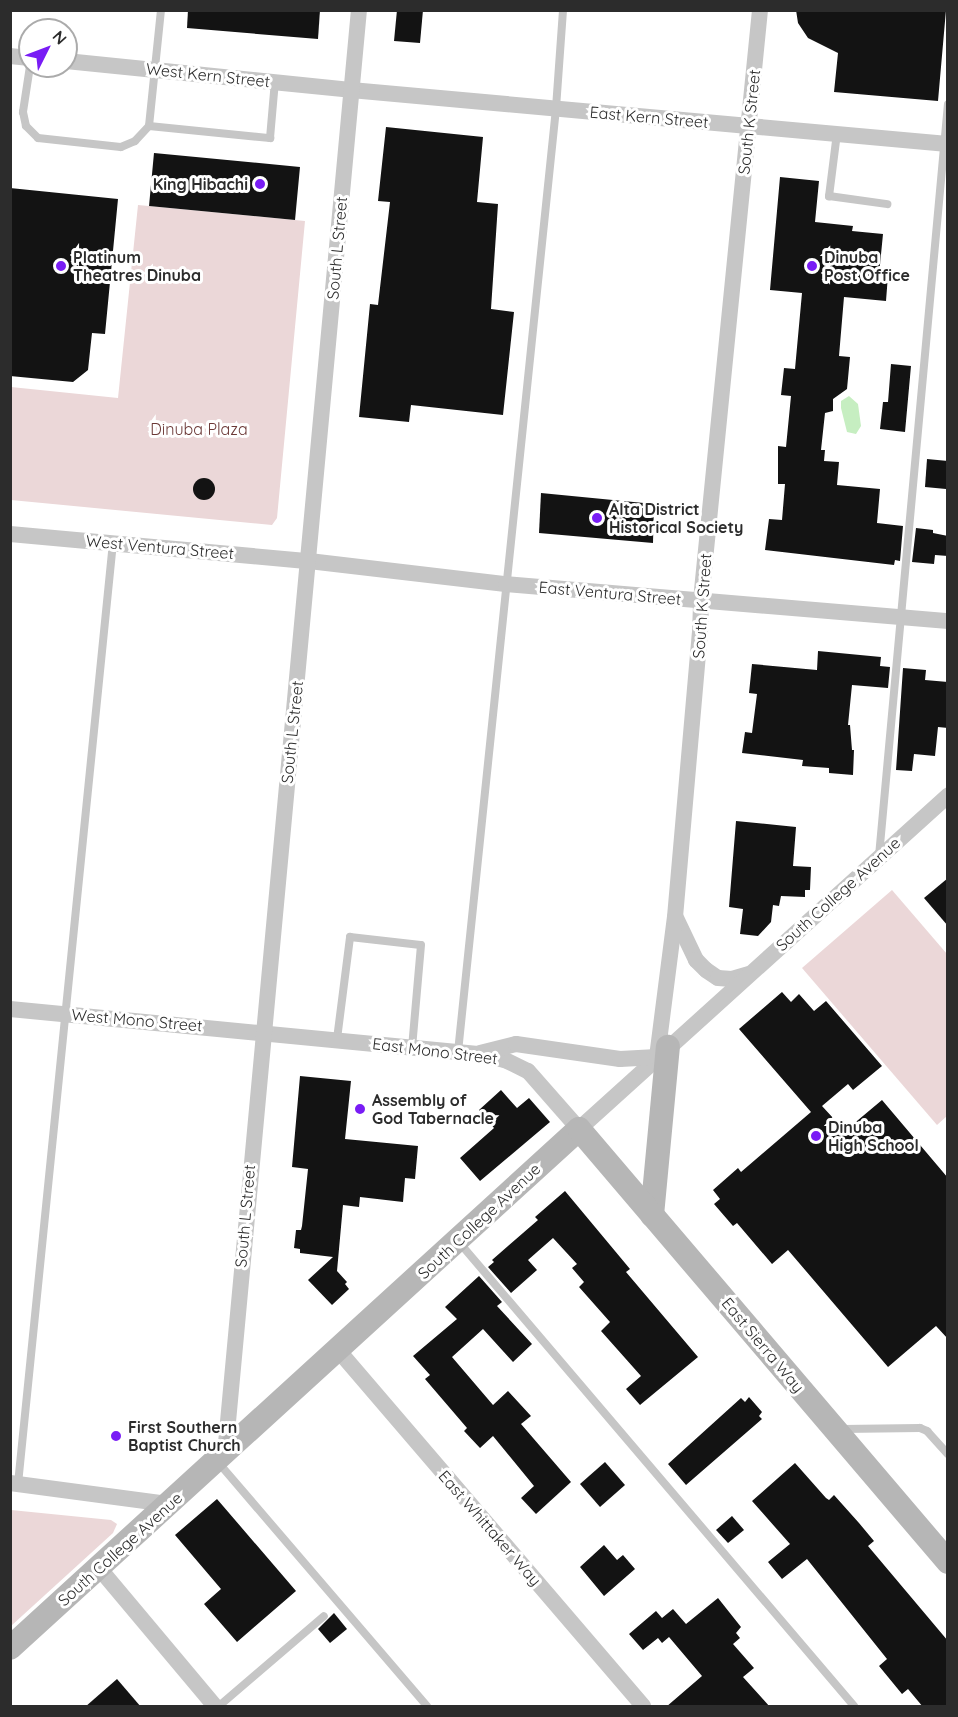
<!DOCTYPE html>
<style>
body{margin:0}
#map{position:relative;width:958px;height:1717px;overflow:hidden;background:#fff;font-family:Quicksand,sans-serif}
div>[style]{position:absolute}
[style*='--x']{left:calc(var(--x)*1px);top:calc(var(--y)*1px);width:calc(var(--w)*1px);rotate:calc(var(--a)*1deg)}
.green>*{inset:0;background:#ebd7d8}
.water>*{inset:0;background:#c6eec1}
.building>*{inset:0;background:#131313}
.round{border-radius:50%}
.lane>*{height:8px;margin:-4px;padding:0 4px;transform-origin:4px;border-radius:4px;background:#c6c6c6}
.street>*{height:16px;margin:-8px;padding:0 8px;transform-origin:8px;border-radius:8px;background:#c6c6c6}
.secondary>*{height:24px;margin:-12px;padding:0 12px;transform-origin:12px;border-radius:12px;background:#b6b6b6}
.dots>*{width:16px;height:16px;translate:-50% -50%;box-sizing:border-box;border:3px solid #fff;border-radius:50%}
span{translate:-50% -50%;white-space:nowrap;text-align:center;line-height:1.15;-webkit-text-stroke:6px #fff;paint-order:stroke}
.street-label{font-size:16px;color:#2c2c2c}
.poi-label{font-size:16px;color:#2c2c2c;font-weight:700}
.right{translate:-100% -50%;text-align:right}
.left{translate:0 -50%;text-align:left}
.park-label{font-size:16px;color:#6b3836}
.frame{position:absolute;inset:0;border:12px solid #2c2c2c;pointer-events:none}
.north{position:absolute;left:18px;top:18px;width:60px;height:60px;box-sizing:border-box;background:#fff;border:2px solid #ababab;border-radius:50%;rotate:48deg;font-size:16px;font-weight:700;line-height:24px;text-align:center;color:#2c2c2c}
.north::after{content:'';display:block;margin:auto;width:21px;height:27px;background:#791cf5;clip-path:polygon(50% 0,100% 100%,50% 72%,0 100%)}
</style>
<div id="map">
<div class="green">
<div style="clip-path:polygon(138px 205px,305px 221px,277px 518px,272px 525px,11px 500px,11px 387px,118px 398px)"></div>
<div style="clip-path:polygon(892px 890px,947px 954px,947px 1116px,937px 1125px,802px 968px)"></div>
<div style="clip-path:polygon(11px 1510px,111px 1520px,117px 1524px,113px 1533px,11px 1626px)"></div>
</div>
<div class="water">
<div style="clip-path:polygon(849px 396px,858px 404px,861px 426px,856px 434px,847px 432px,841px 408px,841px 401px)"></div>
</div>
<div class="building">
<div style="clip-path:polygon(188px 10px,320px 10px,318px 39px,187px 28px)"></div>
<div style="clip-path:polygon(397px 10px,423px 10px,420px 43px,394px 41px)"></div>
<div style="clip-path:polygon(796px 10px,946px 10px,938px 101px,834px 92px,838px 53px,808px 38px,798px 23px)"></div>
<div style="clip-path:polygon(386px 127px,483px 137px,477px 202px,498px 204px,491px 309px,514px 312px,503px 415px,411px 405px,409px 422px,359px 417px,370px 304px,378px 305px,390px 202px,378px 201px)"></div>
<div style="clip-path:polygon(154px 153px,300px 167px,295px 220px,149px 206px)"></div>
<div style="clip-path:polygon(780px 177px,819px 181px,815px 222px,853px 226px,852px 231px,883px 234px,879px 275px,888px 275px,886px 301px,844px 297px,839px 356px,850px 357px,847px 389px,833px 399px,833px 411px,825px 413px,821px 450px,825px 450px,824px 461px,839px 462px,837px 485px,880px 489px,877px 523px,903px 526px,900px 561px,895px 560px,894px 565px,765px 550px,769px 519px,782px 520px,785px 484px,778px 484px,778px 446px,786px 447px,791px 396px,781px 395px,784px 368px,795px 369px,802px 293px,770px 290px)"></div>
<div style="clip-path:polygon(10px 188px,118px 199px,105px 334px,92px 333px,88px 370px,73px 382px,10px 376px)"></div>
<div style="clip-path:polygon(891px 364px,911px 366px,905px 432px,880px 429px,883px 402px,888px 402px)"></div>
<div style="clip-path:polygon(927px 459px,948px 461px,946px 489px,925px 487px)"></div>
<div class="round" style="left:193px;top:478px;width:22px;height:22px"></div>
<div style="clip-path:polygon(541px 493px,654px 504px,653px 543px,539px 533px)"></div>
<div style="clip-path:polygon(916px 528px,933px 530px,933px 533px,948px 536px,948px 556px,935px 555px,934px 564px,912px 562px)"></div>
<div style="clip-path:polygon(818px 651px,881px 657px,880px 666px,890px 667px,888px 688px,852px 685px,848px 725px,850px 725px,852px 750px,854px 750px,853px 775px,829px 773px,829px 768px,802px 766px,803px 760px,742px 753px,745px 732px,752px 733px,757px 694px,749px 693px,752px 664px,817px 670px)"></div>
<div style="clip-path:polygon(903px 668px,926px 670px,925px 680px,948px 682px,948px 728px,938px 727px,935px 756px,914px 754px,912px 771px,896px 770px)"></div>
<div style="clip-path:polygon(736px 821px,796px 827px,793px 866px,811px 867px,810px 890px,805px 890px,805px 897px,781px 896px,779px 906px,773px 905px,771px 922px,758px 936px,740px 934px,743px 909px,729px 907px)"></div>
<div style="clip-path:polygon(948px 878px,948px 926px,924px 898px)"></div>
<div style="clip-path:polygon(782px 992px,791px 1002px,799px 994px,814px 1011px,826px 1001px,882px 1066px,853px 1090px,848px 1084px,822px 1106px,845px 1131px,882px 1100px,948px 1178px,948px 1339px,936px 1326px,888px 1367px,788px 1250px,772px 1264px,737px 1223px,733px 1226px,714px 1204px,720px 1199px,713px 1190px,738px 1168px,741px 1172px,811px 1112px,739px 1029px)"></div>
<div style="clip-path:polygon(300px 1076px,351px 1081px,345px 1139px,418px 1146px,415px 1179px,405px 1178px,403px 1202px,360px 1197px,359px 1207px,343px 1205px,337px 1271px,347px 1282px,345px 1284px,349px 1289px,332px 1305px,308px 1280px,333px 1257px,300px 1253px,300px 1249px,294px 1248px,296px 1230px,301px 1230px,302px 1226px,308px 1169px,292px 1167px)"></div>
<div style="clip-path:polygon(501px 1090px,517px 1108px,529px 1098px,550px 1122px,480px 1181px,460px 1158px,494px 1128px,479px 1110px)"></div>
<div style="clip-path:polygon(565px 1191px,630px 1269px,626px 1272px,698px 1357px,640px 1405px,626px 1389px,641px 1376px,601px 1331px,610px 1322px,579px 1287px,584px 1282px,572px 1268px,577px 1264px,553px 1238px,528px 1260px,537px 1270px,511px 1293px,488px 1267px,494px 1262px,492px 1260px,538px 1220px,535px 1217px)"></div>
<div style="clip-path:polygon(479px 1276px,502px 1302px,497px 1306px,532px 1344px,513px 1362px,483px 1329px,452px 1357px,493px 1405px,508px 1391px,531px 1416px,521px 1424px,571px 1482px,536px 1514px,521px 1498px,534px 1486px,493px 1436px,480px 1448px,464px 1431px,467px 1428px,425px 1379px,430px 1375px,413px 1356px,457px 1319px,445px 1307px)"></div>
<div style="clip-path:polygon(749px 1397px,762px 1412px,759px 1416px,762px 1419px,686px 1485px,668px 1464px,741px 1398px,745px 1402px)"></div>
<div style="clip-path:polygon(605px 1462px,625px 1485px,600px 1507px,580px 1484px)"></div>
<div style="clip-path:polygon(795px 1463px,826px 1498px,829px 1500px,834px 1495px,859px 1523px,874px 1541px,868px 1546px,948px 1641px,948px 1707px,923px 1707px,908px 1689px,902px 1694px,879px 1666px,887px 1659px,807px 1559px,782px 1579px,768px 1562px,790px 1544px,752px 1501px)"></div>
<div style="clip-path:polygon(217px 1499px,296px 1591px,237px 1642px,204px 1604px,221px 1589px,175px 1535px)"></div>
<div style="clip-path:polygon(732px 1516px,744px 1530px,728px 1543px,716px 1530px)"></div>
<div style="clip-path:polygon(604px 1545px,617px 1560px,623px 1555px,635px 1569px,604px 1596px,580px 1567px)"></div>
<div style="clip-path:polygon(718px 1598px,741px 1627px,736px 1633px,740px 1638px,733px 1644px,754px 1668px,743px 1677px,770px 1707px,666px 1707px,702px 1676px,669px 1637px,662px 1643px,658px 1638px,643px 1650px,629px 1634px,656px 1611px,662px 1618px,673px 1609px,686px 1624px)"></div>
<div style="clip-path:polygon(334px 1613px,347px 1629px,330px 1643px,318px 1629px)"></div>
<div style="clip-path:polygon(117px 1679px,141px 1707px,85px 1707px)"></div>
</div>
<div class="lane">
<div style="--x:30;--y:66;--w:47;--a:98.7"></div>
<div style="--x:23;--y:112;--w:14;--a:78"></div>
<div style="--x:26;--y:126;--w:17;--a:45"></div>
<div style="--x:38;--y:138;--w:83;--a:6.2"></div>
<div style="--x:121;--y:147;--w:15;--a:-23"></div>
<div style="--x:135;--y:141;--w:21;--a:-47"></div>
<div style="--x:149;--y:126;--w:117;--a:-84.1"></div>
<div style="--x:149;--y:126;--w:122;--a:5.7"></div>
<div style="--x:270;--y:138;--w:57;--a:-85"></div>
<div style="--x:837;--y:133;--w:64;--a:97.2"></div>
<div style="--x:829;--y:196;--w:59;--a:7.9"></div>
<div style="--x:879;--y:856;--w:755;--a:-84.76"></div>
<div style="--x:337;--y:1039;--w:103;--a:-82.7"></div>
<div style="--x:350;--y:937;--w:71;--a:6.4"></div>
<div style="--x:421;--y:945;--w:103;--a:95"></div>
<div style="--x:458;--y:1052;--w:949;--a:-84.07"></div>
<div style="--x:556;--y:108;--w:98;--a:-85.9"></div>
<div style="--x:458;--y:1241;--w:611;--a:49.58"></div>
<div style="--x:842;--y:1429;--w:78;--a:-0.7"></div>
<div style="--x:920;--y:1428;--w:8;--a:23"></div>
<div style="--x:927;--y:1431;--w:31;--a:48"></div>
<div style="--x:217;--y:1461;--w:323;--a:49.4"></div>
<div style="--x:18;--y:1484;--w:947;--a:-84.24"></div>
<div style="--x:219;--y:1706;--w:138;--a:-40.6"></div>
</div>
<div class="street">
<div style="--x:10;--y:56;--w:20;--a:6"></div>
<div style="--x:66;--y:61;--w:286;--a:5.8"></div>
<div style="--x:351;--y:90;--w:599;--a:5.17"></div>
<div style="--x:10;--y:534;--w:300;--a:5.2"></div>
<div style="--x:309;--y:561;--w:198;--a:6.7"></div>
<div style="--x:506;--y:584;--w:444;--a:4.8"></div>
<div style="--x:676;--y:918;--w:47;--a:64.5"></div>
<div style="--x:696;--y:960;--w:14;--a:45"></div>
<div style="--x:706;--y:970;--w:14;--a:34"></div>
<div style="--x:718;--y:978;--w:14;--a:4"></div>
<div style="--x:732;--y:979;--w:17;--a:-17"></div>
<div style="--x:10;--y:1009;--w:470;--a:5.5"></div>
<div style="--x:478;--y:1054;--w:28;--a:13"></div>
<div style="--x:505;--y:1060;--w:25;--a:26"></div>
<div style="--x:528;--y:1071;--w:77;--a:48.7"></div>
<div style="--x:579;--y:1129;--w:498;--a:-42.1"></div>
<div style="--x:480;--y:1053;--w:37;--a:-14"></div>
<div style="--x:516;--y:1044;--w:105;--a:8.2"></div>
<div style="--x:620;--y:1059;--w:37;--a:-3"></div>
<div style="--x:657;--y:1057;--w:141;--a:-82.7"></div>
<div style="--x:675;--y:917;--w:285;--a:-85"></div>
<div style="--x:700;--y:633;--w:33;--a:-88"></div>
<div style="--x:701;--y:600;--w:593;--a:-84.29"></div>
<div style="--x:338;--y:1350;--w:469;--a:49.4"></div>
<div style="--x:225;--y:1454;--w:1450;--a:-84.7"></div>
<div style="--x:10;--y:1483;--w:159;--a:7.6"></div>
<div style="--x:99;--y:1568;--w:180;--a:50"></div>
</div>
<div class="secondary">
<div style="--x:652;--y:1215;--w:169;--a:-84.6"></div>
<div style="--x:10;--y:1648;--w:770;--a:-42.37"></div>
<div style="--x:579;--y:1129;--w:569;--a:49.56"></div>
</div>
<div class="dots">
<div style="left:260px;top:184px;background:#791cf5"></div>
<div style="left:61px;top:266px;background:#791cf5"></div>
<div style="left:812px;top:266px;background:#791cf5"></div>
<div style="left:597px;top:518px;background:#791cf5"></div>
<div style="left:360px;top:1109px;background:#791cf5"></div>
<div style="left:816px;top:1136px;background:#791cf5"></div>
<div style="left:116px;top:1436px;background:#791cf5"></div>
</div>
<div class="street-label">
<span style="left:208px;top:75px;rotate:6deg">West Kern Street</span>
<span style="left:649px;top:117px;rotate:5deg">East Kern Street</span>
<span style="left:749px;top:122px;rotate:-84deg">South K Street</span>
<span style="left:337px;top:248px;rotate:-85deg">South L Street</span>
<span style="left:160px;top:547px;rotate:5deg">West Ventura Street</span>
<span style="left:610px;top:593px;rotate:5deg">East Ventura Street</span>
<span style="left:702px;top:606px;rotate:-86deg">South K Street</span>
<span style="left:292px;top:732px;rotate:-84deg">South L Street</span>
<span style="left:838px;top:894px;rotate:-42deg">South College Avenue</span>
<span style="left:137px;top:1020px;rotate:5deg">West Mono Street</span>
<span style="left:435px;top:1051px;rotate:7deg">East Mono Street</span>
<span style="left:245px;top:1216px;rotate:-85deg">South L Street</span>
<span style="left:479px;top:1221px;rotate:-43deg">South College Avenue</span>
<span style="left:763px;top:1345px;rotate:50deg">East Sierra Way</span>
<span style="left:490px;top:1528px;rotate:49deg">East Whittaker Way</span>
<span style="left:120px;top:1549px;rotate:-42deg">South College Avenue</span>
</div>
<div class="poi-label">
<span class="right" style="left:248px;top:184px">King Hibachi</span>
<span class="left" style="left:73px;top:266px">Platinum<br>Theatres Dinuba</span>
<span class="left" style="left:824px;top:266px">Dinuba<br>Post Office</span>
<span class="left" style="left:609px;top:518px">Alta District<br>Historical Society</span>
<span class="left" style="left:372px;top:1109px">Assembly of<br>God Tabernacle</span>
<span class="left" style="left:828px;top:1136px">Dinuba<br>High School</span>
<span class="left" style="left:128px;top:1436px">First Southern<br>Baptist Church</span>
</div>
<div class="park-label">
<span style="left:199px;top:429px">Dinuba Plaza</span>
</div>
<div class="frame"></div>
<div class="north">N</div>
</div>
